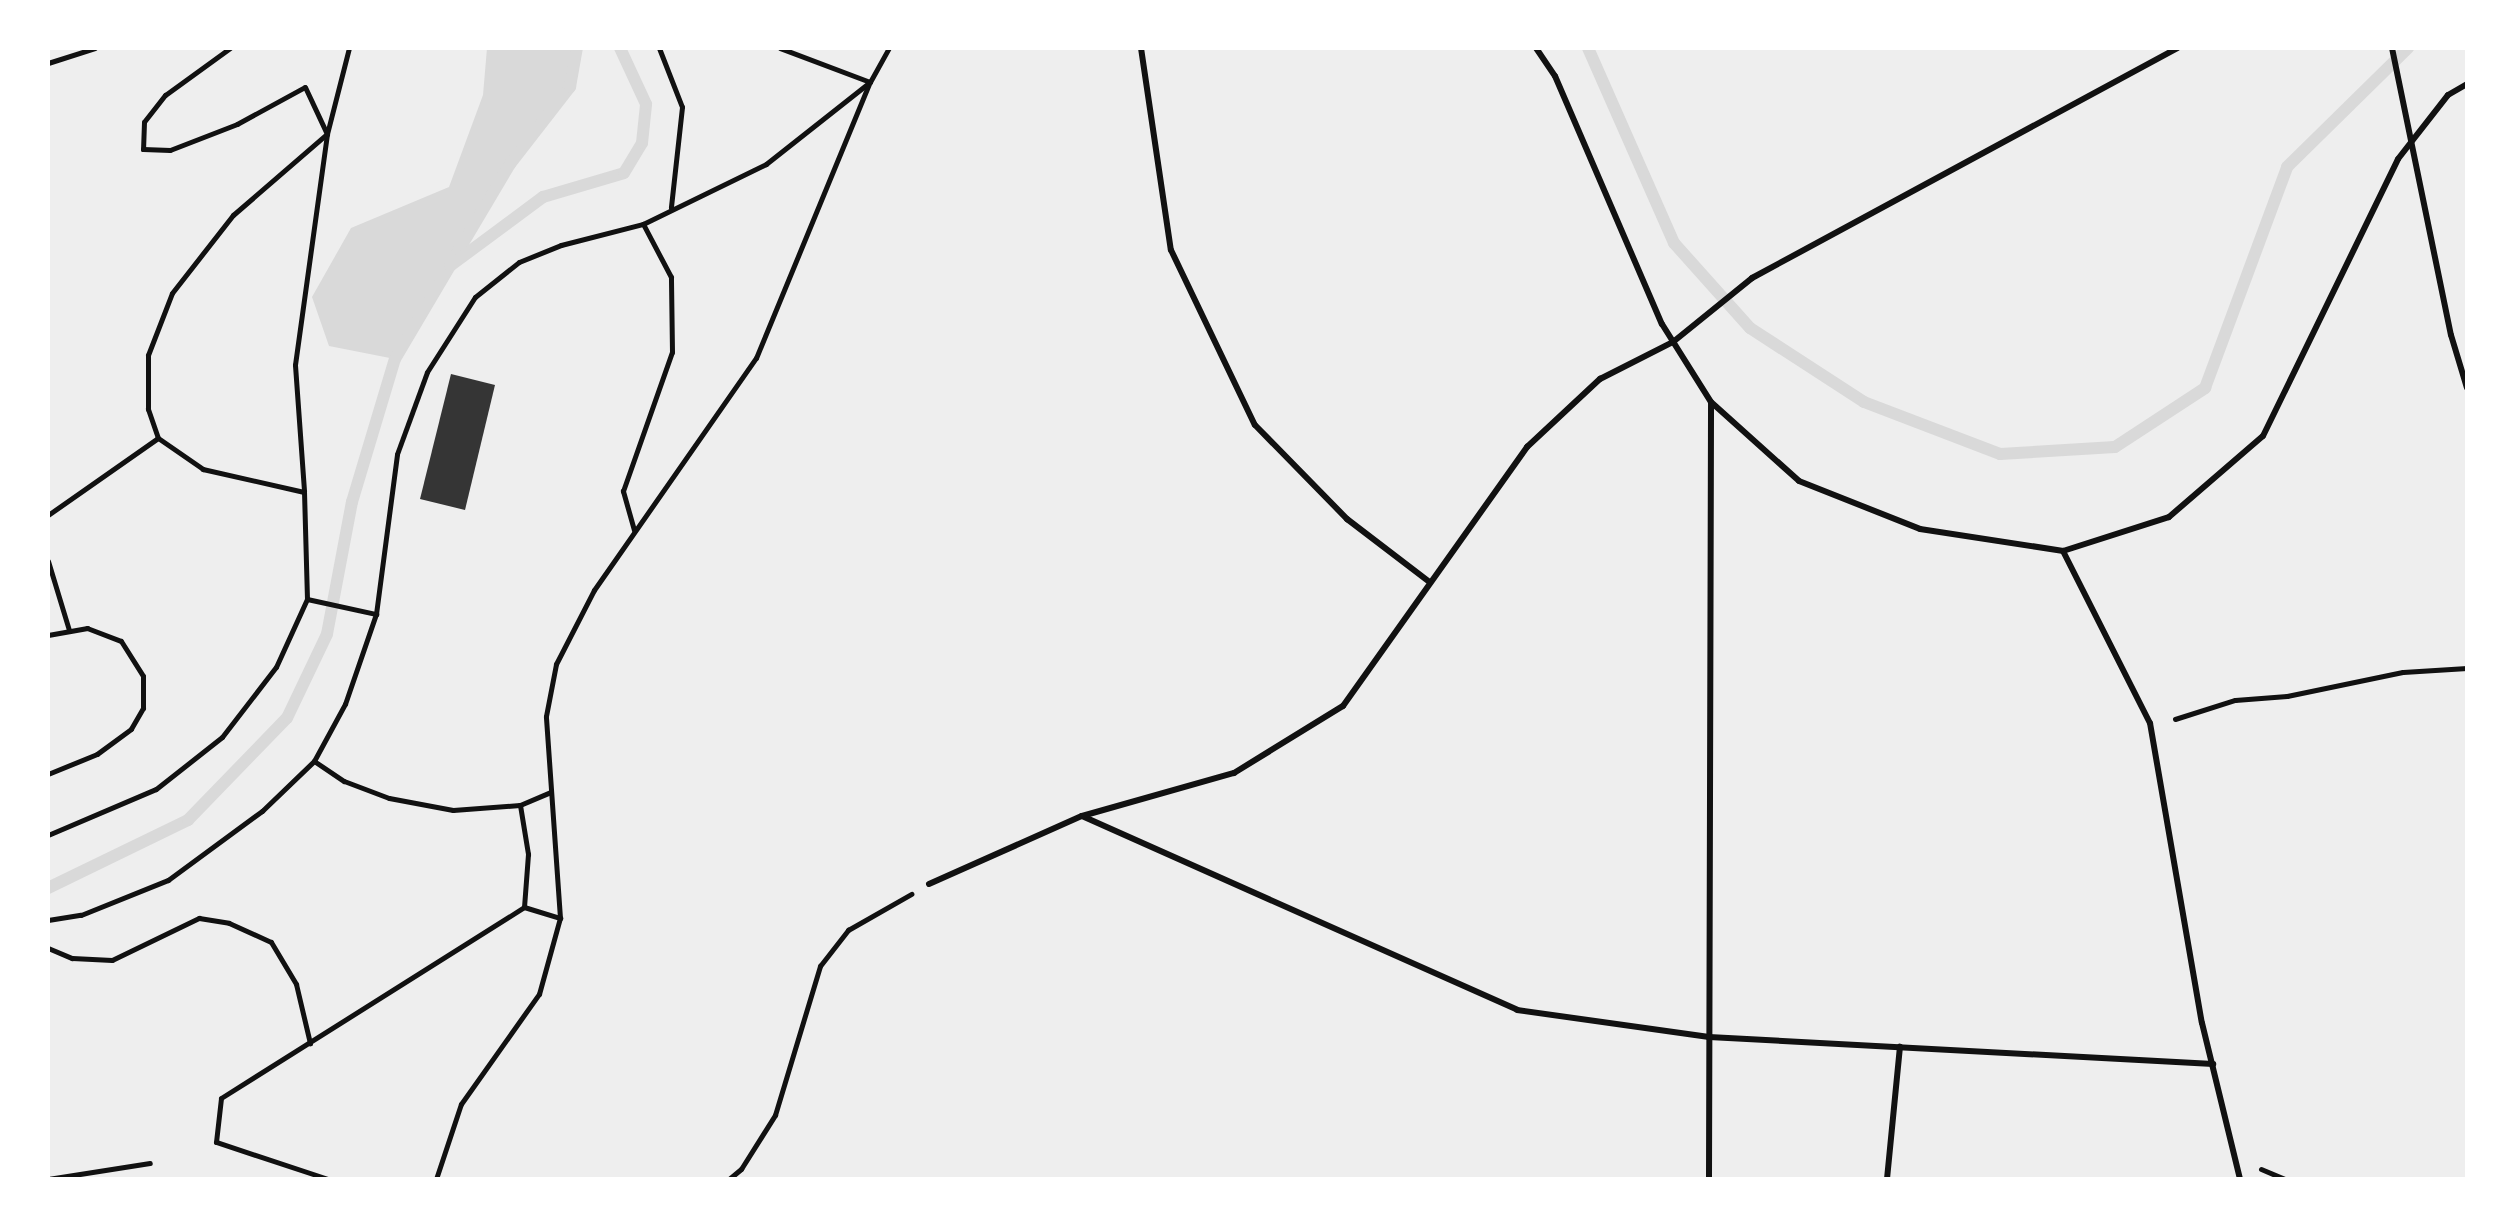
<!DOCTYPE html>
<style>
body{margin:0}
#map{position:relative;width:2515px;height:1227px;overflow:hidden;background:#fff;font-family:"Crimson Pro",serif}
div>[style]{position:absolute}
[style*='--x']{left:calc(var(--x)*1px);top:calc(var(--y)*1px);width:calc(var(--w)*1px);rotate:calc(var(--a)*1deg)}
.green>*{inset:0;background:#eee}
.water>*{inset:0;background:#d9d9d9}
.stream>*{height:12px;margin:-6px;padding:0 6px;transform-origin:6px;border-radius:6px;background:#d9d9d9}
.building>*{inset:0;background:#353535}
.path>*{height:5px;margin:-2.5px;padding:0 2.5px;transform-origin:2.5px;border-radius:2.5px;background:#111}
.service>*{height:6px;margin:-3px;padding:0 3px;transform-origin:3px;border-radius:3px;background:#111}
span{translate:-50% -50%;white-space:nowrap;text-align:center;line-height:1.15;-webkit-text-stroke:8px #fff;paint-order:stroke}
.frame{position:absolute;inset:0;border:50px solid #fff;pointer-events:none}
</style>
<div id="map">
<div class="green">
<div style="clip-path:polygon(48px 48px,2467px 48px,2467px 1179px,48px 1179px)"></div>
</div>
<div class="water">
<div style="clip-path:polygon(487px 48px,577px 48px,570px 87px,510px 164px,395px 359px,329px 346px,312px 297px,351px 228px,449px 187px,483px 95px)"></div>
</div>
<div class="stream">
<div style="--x:1588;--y:48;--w:213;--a:66.2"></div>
<div style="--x:1674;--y:243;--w:114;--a:48.2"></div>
<div style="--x:1750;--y:328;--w:136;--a:33"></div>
<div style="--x:1864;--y:402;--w:146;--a:20.9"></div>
<div style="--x:2000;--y:454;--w:115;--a:-3.5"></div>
<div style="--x:2115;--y:447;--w:108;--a:-33.2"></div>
<div style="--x:2205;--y:388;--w:236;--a:-69.6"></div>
<div style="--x:2287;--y:167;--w:170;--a:-44.5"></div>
<div style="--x:453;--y:260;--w:112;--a:-59.3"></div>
<div style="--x:510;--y:164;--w:98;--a:-52.1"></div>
<div style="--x:570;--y:87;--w:40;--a:-80"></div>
<div style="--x:48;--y:888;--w:156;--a:-25.9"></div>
<div style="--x:188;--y:820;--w:142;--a:-45.9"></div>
<div style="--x:287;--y:718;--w:93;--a:-64.5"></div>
<div style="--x:327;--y:634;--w:134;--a:-79.3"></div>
<div style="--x:352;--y:502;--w:149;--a:-73.3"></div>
<div style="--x:395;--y:359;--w:108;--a:-59.4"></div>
<div style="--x:450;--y:266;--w:116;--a:-36.6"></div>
<div style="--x:543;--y:197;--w:84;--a:-16.5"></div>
<div style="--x:624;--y:173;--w:35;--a:-59"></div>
<div style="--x:642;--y:143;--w:39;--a:-84"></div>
<div style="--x:646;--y:104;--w:62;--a:-114.9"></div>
</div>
<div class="building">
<div style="clip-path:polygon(451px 374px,495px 385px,465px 510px,420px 499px)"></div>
</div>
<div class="path">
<div style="--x:230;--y:48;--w:80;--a:144.1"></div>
<div style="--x:165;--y:95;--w:34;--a:128"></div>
<div style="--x:144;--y:122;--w:27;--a:92"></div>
<div style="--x:143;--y:149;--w:27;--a:2"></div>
<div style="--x:170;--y:150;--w:72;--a:-21.2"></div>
<div style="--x:237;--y:124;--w:77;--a:-28.6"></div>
<div style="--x:305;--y:87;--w:52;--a:64.9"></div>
<div style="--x:327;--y:134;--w:233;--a:97.9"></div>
<div style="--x:295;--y:365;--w:127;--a:85.9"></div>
<div style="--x:659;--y:48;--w:63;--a:68.7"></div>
<div style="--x:682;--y:107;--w:101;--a:96.3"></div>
<div style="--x:48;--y:63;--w:49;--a:-17.7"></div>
<div style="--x:48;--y:515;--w:134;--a:-35"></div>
<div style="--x:634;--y:530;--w:41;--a:-105.8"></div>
<div style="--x:623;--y:491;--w:147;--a:-70.6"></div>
<div style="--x:672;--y:352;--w:75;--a:-90.8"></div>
<div style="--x:671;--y:277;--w:60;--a:-117.8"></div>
<div style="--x:48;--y:561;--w:72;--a:73.1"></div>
<div style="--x:307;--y:599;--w:71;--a:12.3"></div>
<div style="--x:48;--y:635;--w:40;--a:-10"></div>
<div style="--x:87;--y:628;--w:36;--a:21"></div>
<div style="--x:121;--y:641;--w:41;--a:57.8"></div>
<div style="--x:143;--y:676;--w:32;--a:90"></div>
<div style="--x:143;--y:708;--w:24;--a:120"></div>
<div style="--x:131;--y:729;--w:42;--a:143.7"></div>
<div style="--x:97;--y:754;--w:53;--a:157.8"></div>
<div style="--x:2175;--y:719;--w:63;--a:-17.6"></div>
<div style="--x:2235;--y:700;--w:52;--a:-4.4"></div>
<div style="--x:2287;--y:696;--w:118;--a:-11.7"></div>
<div style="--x:2403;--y:672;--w:64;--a:-3.6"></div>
<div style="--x:314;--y:761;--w:36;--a:34"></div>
<div style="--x:344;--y:781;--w:48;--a:20.7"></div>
<div style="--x:389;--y:798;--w:65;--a:10.6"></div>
<div style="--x:453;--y:810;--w:67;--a:-4.3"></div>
<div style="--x:520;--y:805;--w:33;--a:-23"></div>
<div style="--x:520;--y:805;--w:50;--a:80.7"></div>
<div style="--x:528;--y:854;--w:53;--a:94.3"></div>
<div style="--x:48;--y:835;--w:117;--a:-23.1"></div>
<div style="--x:156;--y:789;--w:84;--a:-38.2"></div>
<div style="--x:222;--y:737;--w:88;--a:-52.4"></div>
<div style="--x:276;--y:667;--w:75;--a:-65.5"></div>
<div style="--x:307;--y:599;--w:107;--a:-91.6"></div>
<div style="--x:304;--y:492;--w:104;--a:-167.2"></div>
<div style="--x:203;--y:469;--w:55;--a:-145.4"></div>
<div style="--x:158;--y:438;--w:31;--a:-109"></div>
<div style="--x:148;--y:409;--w:54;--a:-90"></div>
<div style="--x:148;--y:355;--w:66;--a:-68.8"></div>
<div style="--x:172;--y:293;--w:99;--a:-52"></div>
<div style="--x:233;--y:215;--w:124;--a:-40.8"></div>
<div style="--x:327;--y:134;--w:89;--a:-75.7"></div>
<div style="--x:48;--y:920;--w:33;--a:-9"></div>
<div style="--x:81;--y:915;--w:94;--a:-21.9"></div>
<div style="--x:168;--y:880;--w:117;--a:-36.3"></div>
<div style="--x:262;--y:811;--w:72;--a:-43.9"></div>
<div style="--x:314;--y:761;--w:65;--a:-61.5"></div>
<div style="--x:345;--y:704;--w:95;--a:-71"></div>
<div style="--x:376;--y:614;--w:161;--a:-82.5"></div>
<div style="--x:397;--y:454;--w:87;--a:-69.9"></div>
<div style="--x:427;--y:372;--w:89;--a:-57.4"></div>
<div style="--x:475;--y:297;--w:56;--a:-38.5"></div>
<div style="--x:519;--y:262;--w:45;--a:-22"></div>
<div style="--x:561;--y:245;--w:85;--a:-14.4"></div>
<div style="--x:643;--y:224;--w:137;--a:-26"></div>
<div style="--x:766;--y:164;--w:132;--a:-38.3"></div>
<div style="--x:870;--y:82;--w:39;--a:-61"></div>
<div style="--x:48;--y:948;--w:26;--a:23"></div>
<div style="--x:72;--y:958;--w:40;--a:2.9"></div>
<div style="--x:112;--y:960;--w:97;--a:-25.8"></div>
<div style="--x:199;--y:918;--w:30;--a:9"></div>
<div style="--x:229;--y:923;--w:46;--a:24.3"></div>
<div style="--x:271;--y:942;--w:49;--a:59.2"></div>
<div style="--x:296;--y:984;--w:61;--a:76.7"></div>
<div style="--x:2261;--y:1169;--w:26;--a:23"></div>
<div style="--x:48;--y:1179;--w:103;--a:-8.9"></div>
<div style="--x:328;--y:1179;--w:118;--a:-161.7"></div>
<div style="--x:216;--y:1142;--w:44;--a:-83.5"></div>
<div style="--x:221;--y:1098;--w:358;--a:-32.2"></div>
<div style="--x:524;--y:907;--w:38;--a:17"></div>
<div style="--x:436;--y:1179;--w:79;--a:-71.6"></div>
<div style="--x:461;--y:1104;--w:135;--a:-54.7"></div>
<div style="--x:539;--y:994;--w:79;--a:-74.6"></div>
<div style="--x:560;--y:918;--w:202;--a:-94"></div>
<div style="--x:546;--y:716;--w:53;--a:-79.1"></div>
<div style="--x:556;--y:664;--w:83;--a:-62.8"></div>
<div style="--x:594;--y:590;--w:283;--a:-55.1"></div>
<div style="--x:756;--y:358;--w:299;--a:-67.6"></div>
<div style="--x:870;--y:82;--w:96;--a:-159.3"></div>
<div style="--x:729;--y:1179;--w:16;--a:-40"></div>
<div style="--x:741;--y:1169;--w:64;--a:-57.8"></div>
<div style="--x:775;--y:1115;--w:156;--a:-73.2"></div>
<div style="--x:820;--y:966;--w:46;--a:-52.1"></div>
<div style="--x:848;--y:930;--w:73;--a:-29.7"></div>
</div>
<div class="service">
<div style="--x:1141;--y:48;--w:204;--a:81.6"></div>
<div style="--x:1171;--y:250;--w:194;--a:64.4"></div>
<div style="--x:1255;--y:425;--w:132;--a:45.6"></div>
<div style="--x:1347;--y:519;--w:102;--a:37.4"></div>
<div style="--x:1536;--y:48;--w:34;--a:56"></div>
<div style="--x:1555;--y:76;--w:270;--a:66.7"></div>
<div style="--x:1662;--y:324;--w:92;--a:57.9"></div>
<div style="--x:1711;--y:402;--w:118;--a:41.9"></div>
<div style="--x:1799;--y:481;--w:130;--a:21.6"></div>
<div style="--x:1920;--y:529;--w:145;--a:8.7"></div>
<div style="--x:2063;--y:551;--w:111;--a:-17.8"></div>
<div style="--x:2169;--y:517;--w:124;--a:-40.8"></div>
<div style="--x:2263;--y:436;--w:308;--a:-64"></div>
<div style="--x:2398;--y:159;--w:81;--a:-52"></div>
<div style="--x:2448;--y:95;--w:22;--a:-30"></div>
<div style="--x:2392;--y:48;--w:293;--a:78.4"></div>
<div style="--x:2451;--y:335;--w:55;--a:73.2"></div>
<div style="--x:2063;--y:551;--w:193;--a:63.2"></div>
<div style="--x:2150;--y:723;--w:304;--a:80.2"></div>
<div style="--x:2202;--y:1023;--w:161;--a:76.3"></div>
<div style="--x:1082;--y:816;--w:476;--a:24"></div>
<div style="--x:1517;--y:1010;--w:194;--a:8"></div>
<div style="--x:1709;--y:1037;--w:505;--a:3.07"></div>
<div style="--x:929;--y:884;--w:167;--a:-24"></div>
<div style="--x:1082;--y:816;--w:158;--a:-15.8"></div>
<div style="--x:1234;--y:773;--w:128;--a:-31.6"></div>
<div style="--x:1343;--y:706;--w:318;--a:-54.6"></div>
<div style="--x:1527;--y:447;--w:100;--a:-43"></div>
<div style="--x:1600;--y:379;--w:82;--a:-26.9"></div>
<div style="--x:1673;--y:342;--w:102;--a:-39"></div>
<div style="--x:1752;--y:278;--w:484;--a:-28.4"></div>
<div style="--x:1709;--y:1179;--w:776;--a:-89.85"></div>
<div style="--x:1887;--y:1179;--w:133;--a:-84.4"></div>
</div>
<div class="frame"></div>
</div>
